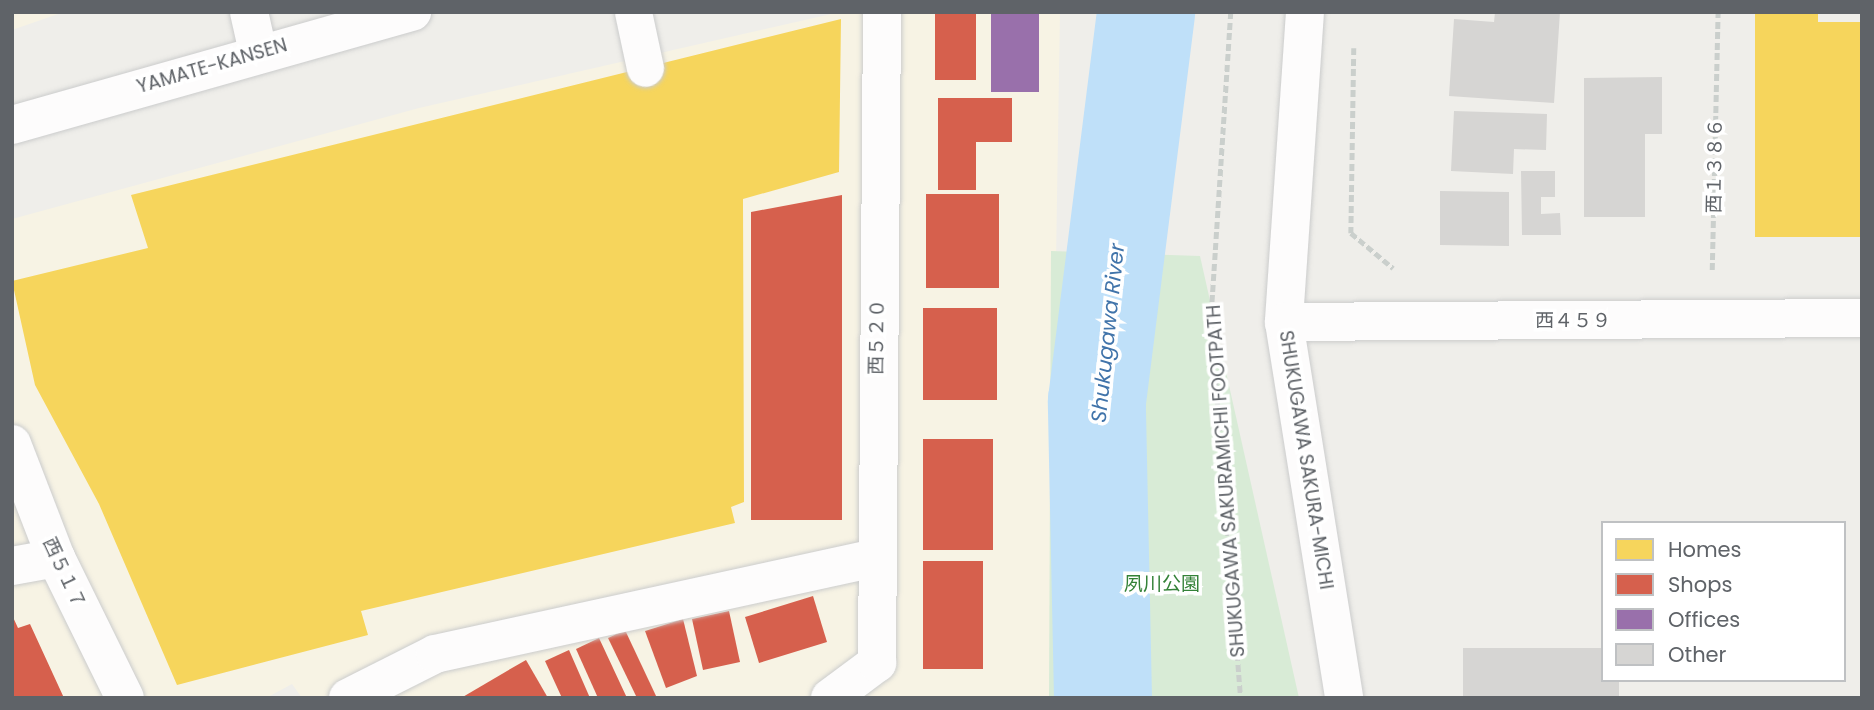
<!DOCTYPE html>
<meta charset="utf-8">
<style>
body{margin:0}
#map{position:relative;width:1874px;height:710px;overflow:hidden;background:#efeeea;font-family:Poppins,"Noto Sans JP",sans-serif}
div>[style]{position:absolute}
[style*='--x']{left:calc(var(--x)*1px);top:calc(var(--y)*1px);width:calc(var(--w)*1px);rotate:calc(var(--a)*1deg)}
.commercial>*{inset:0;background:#f7f3e4}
.green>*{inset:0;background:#d8ebd6}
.homes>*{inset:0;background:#f6d55c}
.shops>*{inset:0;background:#d6604d}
.offices>*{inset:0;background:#9970ab}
.river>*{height:98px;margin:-49px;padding:0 49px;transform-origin:49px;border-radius:49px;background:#bfe0f9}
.building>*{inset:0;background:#d6d5d3}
.path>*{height:4.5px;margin-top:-2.25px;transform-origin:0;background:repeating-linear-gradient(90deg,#cacfcc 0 7px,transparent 0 10.5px)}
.roads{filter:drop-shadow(0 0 2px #cbcccc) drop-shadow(0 0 2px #cbcccc)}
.pedestrian>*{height:37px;margin:-18.5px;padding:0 18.5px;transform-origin:18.5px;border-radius:18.5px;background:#fdfcfc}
.minor>*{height:38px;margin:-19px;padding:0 19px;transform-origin:19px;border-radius:19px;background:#fdfcfc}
.tertiary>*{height:38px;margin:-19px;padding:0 19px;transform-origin:19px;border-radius:19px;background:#fdfcfc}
span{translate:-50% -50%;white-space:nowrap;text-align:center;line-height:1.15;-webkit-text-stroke:7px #fff;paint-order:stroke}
.street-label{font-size:19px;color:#5f6368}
.park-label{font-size:19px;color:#348238}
.water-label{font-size:21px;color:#4174aa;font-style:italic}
.frame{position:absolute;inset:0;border:14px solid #5f6368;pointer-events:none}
.legend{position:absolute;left:1601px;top:521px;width:245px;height:161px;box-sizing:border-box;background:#fff;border:2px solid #bfc1c3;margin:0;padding:9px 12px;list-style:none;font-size:21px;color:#5f6368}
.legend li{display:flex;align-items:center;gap:14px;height:35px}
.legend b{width:35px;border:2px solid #bfc1c3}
</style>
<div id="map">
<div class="commercial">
<div style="clip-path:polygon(12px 12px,64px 12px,12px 30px)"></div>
<div style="clip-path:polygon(840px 12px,1060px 12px,1049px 698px,302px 698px,292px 684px,266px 698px,12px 698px,12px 219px,419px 108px)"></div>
</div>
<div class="green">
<div style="clip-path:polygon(1051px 251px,1200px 256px,1299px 698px,1049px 698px)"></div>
</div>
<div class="homes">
<div style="clip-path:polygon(1755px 12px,1818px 12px,1818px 22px,1862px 22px,1862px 237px,1755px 237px)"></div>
<div style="clip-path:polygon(841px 19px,839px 172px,743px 199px,744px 502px,731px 507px,735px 523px,361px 611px,368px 635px,177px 685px,99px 504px,35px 385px,12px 281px,148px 248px,131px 195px)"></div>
</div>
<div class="shops">
<div style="clip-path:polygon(935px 12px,976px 12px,976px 80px,935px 80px)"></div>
<div style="clip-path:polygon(938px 98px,1012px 98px,1012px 142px,976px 142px,976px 190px,938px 190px)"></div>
<div style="clip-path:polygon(926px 194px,999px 194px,999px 288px,926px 288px)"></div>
<div style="clip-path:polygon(842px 195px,842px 520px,751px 520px,751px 212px)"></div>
<div style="clip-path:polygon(923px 308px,997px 308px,997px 400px,923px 400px)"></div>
<div style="clip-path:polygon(923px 439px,993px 439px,993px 550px,923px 550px)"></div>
<div style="clip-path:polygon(923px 561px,983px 561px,983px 669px,923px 669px)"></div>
<div style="clip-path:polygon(813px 596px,827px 642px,759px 663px,745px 617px)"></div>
<div style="clip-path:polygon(729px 611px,740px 662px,703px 670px,692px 619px)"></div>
<div style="clip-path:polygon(12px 615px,18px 628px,30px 624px,64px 698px,12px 698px)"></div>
<div style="clip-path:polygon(683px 619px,697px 676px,666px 688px,645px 631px)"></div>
<div style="clip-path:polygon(625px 630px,657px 698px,637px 698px,608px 638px)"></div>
<div style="clip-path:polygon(599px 638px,627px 698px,598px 698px,576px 649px)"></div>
<div style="clip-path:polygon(569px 650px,590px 698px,562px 698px,545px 661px)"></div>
<div style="clip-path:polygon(526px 660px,548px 698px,461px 698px,512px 668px)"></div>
</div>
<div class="offices">
<div style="clip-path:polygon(991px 12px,1039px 12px,1039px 92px,991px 92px)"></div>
</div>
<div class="river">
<div style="--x:1103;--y:698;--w:297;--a:-91.2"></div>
<div style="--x:1097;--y:401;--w:392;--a:-82.8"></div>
</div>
<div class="building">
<div style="clip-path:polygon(1495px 12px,1560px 12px,1554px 103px,1449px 96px,1454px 19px,1494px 22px)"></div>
<div style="clip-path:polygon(1662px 77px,1662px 134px,1645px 134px,1645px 217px,1584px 217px,1584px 78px)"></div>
<div style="clip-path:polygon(1454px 111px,1547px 114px,1546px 150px,1514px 149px,1513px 174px,1451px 171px)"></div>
<div style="clip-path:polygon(1521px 171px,1555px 171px,1555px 197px,1541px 197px,1541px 214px,1560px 213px,1561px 235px,1522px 235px)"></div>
<div style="clip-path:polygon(1440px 191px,1509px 192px,1509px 246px,1440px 245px)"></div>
<div style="clip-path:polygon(1463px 648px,1603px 648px,1603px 680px,1619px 680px,1619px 698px,1463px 698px)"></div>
</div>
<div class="path">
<div style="--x:1231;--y:12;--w:308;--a:93.7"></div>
<div style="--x:1211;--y:319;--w:380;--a:85.5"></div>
<div style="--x:1354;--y:48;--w:185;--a:90.9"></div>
<div style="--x:1351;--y:233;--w:55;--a:39.8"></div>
<div style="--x:1712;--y:270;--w:258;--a:-88.7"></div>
</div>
<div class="roads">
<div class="pedestrian">
<div style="--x:633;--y:12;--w:57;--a:77.9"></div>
</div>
<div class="minor">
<div style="--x:249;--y:12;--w:41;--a:77.3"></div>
<div style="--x:1305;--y:12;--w:311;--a:93.9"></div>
<div style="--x:1284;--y:322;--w:381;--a:80.9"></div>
<div style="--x:1284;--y:322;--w:578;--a:-0.4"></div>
<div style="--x:12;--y:444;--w:122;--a:68.9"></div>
<div style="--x:56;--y:558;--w:156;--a:63.8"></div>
<div style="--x:12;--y:566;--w:45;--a:-10.3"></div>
<div style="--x:348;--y:698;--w:97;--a:-26.8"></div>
<div style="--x:435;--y:654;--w:449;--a:-12.3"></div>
<div style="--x:830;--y:698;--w:59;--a:-36.7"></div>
<div style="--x:877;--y:663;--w:651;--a:-89.56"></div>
</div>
<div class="tertiary">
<div style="--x:12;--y:125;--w:416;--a:-15.8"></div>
</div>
</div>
<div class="street-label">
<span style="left:212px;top:66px;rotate:-16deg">YAMATE-KANSEN</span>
<span style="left:1715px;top:166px;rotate:-89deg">西１３８６</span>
<span style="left:1573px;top:321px">西４５９</span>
<span style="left:877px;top:337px;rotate:-89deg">西５２０</span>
<span style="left:1306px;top:460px;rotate:81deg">SHUKUGAWA SAKURA-MICHI</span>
<span style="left:1226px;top:481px;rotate:-94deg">SHUKUGAWA SAKURAMICHI FOOTPATH</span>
<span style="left:64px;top:573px;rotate:65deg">西５１７</span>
</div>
<div class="park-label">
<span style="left:1162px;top:584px">夙川公園</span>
</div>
<div class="water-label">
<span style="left:1108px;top:333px;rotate:-84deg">Shukugawa River</span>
</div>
<div class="frame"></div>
<ul class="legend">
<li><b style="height:19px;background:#f6d55c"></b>Homes</li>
<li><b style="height:19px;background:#d6604d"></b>Shops</li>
<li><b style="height:19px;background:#9970ab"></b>Offices</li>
<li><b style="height:19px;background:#d6d5d3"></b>Other</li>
</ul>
</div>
